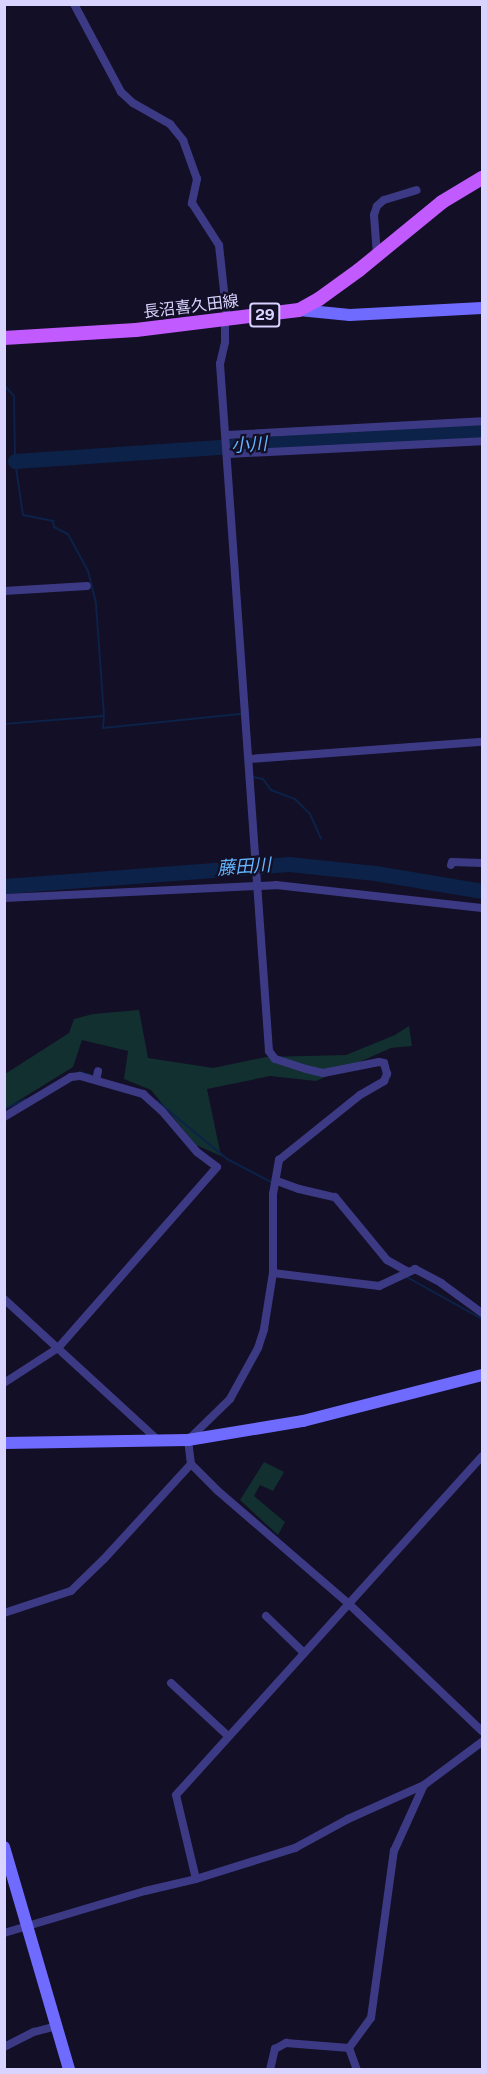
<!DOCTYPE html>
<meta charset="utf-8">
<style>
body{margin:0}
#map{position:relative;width:487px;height:2074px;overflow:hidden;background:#130f26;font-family:"Public Sans","Noto Sans JP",sans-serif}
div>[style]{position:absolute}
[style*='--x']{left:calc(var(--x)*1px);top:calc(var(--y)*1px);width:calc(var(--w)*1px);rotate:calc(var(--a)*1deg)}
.green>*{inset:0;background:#12302f}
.stream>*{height:2px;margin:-1px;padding:0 1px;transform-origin:1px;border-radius:1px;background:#0c2248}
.river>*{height:15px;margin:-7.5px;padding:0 7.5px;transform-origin:7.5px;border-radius:7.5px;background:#0c2248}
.street>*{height:8px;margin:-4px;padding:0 4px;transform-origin:4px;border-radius:4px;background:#3d3a85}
.secondary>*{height:12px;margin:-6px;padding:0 6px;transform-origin:6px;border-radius:6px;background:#6f6bff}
.primary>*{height:14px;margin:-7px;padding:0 7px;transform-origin:7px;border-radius:7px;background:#c25bff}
span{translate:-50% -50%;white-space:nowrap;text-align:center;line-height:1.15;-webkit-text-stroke:4.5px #130f26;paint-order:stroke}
.shield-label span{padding:2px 4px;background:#130f26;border:2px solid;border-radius:4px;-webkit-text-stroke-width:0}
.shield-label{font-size:15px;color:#d9d4ff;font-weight:700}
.street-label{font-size:16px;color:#d9d4ff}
.water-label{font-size:18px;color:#62b6ff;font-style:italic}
.frame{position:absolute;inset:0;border:6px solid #d9d4ff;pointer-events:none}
</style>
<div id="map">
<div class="green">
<div style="clip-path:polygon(139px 1010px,148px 1058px,213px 1068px,266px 1057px,346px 1055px,395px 1035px,409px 1026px,412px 1046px,391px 1048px,316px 1081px,270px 1076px,207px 1089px,221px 1156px,196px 1145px,151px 1090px,124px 1079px,128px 1051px,82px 1040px,73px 1067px,5px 1109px,5px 1074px,69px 1033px,74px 1019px,93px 1014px)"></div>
<div style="clip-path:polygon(264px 1462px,284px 1472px,273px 1491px,260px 1485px,254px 1496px,285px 1522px,278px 1535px,240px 1500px)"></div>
</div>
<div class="stream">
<div style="--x:4;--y:385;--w:15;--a:48"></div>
<div style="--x:14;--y:396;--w:65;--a:89.1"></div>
<div style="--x:15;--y:461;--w:55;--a:81.6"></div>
<div style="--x:23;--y:515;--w:31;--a:11"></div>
<div style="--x:53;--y:521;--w:6;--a:81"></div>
<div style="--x:54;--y:527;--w:16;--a:27"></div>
<div style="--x:68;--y:534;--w:42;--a:61.6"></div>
<div style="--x:88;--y:571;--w:34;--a:76"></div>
<div style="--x:96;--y:604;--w:112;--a:85.9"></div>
<div style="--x:104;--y:716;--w:12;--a:95"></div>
<div style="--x:103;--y:728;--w:140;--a:-5.8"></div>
<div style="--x:4;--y:724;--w:100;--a:-4.6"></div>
<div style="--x:253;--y:777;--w:10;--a:11"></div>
<div style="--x:263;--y:779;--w:14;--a:54"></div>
<div style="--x:271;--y:790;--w:26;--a:21"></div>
<div style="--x:295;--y:799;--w:21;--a:45"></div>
<div style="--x:310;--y:814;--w:27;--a:66"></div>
<div style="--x:79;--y:1072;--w:12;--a:14"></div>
<div style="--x:157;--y:1101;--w:91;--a:39.6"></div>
<div style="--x:227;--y:1159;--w:50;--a:27.6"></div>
<div style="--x:4;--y:1109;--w:24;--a:-24"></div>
<div style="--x:405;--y:1276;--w:88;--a:29.2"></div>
</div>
<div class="river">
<div style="--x:15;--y:461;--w:468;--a:-3.9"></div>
<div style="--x:4;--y:886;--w:286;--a:-4.4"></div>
<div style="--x:289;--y:864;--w:86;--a:6"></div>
<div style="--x:375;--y:873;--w:109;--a:9.5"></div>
</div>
<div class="street">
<div style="--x:74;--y:4;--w:100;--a:61.9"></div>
<div style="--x:121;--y:92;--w:16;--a:43"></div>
<div style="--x:133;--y:103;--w:43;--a:29.6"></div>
<div style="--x:170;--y:124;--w:21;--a:51"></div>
<div style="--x:183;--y:140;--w:41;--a:70.3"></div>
<div style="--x:197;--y:179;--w:25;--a:102"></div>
<div style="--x:192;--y:203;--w:50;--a:57.3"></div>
<div style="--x:219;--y:245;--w:74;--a:83.8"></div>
<div style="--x:377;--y:255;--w:40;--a:-94.3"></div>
<div style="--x:374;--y:215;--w:9;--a:-72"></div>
<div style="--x:377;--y:206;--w:9;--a:-41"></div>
<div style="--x:384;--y:200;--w:34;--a:-17"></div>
<div style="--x:227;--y:435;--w:255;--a:-3.1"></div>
<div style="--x:228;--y:454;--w:254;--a:-2.9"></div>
<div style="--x:4;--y:591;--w:83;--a:-3.4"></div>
<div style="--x:249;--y:759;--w:234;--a:-4.2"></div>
<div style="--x:451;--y:865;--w:3;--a:-72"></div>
<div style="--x:452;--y:862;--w:30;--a:2"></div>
<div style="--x:4;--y:898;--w:272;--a:-2.7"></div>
<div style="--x:276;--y:885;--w:207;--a:6.4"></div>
<div style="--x:96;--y:1080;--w:9;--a:-77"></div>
<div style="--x:4;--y:1117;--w:78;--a:-30.8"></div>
<div style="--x:71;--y:1077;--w:9;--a:-6"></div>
<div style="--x:80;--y:1076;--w:66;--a:15.9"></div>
<div style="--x:143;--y:1094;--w:25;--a:42"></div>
<div style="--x:162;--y:1111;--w:54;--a:49.5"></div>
<div style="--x:197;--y:1152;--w:25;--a:37"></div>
<div style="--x:217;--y:1167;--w:241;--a:131.3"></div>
<div style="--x:58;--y:1348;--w:64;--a:147.1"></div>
<div style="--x:277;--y:1181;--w:23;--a:20"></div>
<div style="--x:299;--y:1189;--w:37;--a:13"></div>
<div style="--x:335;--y:1197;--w:82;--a:50.5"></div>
<div style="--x:387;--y:1260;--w:23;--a:29"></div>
<div style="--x:273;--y:1273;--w:107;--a:7"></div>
<div style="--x:379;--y:1286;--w:40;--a:-25"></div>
<div style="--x:415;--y:1269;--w:30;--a:28"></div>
<div style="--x:441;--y:1283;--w:51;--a:36.2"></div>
<div style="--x:4;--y:1299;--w:210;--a:42.5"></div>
<div style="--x:191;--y:1464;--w:38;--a:45"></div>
<div style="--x:218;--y:1491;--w:173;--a:40.8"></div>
<div style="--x:349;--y:1604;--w:184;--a:43.7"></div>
<div style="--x:4;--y:1613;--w:71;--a:-18.2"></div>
<div style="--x:71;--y:1591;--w:46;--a:-44.1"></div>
<div style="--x:104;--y:1559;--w:129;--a:-47.5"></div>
<div style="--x:191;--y:1464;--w:24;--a:-97"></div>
<div style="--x:188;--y:1440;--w:59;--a:-44.3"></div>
<div style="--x:230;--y:1399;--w:58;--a:-61.2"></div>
<div style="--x:258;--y:1348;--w:20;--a:-72"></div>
<div style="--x:264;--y:1329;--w:57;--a:-80.9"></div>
<div style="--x:273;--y:1273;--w:79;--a:-90"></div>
<div style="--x:273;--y:1194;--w:35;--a:-80"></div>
<div style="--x:279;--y:1160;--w:104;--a:-38.7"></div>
<div style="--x:360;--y:1095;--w:28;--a:-30"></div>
<div style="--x:384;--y:1081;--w:8;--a:-67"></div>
<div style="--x:387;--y:1074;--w:11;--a:-105"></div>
<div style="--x:384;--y:1063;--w:5;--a:-169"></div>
<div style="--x:379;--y:1062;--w:57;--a:168.9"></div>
<div style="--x:323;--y:1073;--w:17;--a:-167"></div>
<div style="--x:306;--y:1069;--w:33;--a:-162"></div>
<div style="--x:275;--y:1059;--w:10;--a:-127"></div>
<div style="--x:269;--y:1051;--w:689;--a:-94.08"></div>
<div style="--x:220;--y:364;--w:23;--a:-77"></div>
<div style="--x:225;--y:342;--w:23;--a:-90"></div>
<div style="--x:266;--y:1616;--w:53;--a:44.2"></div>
<div style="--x:171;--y:1683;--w:78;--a:42.9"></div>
<div style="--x:196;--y:1879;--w:86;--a:-103.4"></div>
<div style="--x:176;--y:1795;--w:457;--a:-47.9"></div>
<div style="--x:4;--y:1933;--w:147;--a:-16.6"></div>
<div style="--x:145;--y:1891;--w:52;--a:-13.2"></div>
<div style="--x:196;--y:1879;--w:104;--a:-17.4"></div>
<div style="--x:295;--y:1848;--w:60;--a:-28.7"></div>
<div style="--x:348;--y:1819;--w:83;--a:-24.1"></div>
<div style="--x:424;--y:1785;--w:72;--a:-36.6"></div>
<div style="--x:4;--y:2047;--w:34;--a:-27"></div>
<div style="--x:34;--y:2032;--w:24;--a:-15"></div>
<div style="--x:270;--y:2070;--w:22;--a:-77"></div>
<div style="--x:275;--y:2049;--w:13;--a:-29"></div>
<div style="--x:286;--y:2043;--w:63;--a:4.5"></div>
<div style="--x:357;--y:2070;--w:23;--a:-110"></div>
<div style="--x:349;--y:2048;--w:37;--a:-54"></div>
<div style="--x:371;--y:2018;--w:169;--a:-82.2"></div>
<div style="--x:394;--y:1851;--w:72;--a:-65.6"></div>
</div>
<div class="secondary">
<div style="--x:299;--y:310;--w:51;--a:5.6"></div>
<div style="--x:350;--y:315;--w:132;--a:-3"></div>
<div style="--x:4;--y:1443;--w:184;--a:-0.9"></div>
<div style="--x:188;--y:1440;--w:117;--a:-9.4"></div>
<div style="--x:303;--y:1421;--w:185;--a:-14.4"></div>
<div style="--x:4;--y:1847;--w:232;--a:73.7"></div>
</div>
<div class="primary">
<div style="--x:4;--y:338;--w:132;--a:-3.5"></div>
<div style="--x:136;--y:330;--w:164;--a:-7"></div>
<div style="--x:299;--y:310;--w:23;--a:-29"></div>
<div style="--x:319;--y:299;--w:49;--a:-35.9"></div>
<div style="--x:359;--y:270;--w:107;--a:-39.3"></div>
<div style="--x:442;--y:202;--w:47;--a:-31"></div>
</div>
<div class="shield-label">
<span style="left:265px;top:315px">29</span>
</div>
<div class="street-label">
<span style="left:191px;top:307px;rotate:-7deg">長沼喜久田線</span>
</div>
<div class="water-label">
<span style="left:249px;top:445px;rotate:-4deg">小川</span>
<span style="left:244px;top:867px;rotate:-4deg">藤田川</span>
</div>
<div class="frame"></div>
</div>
